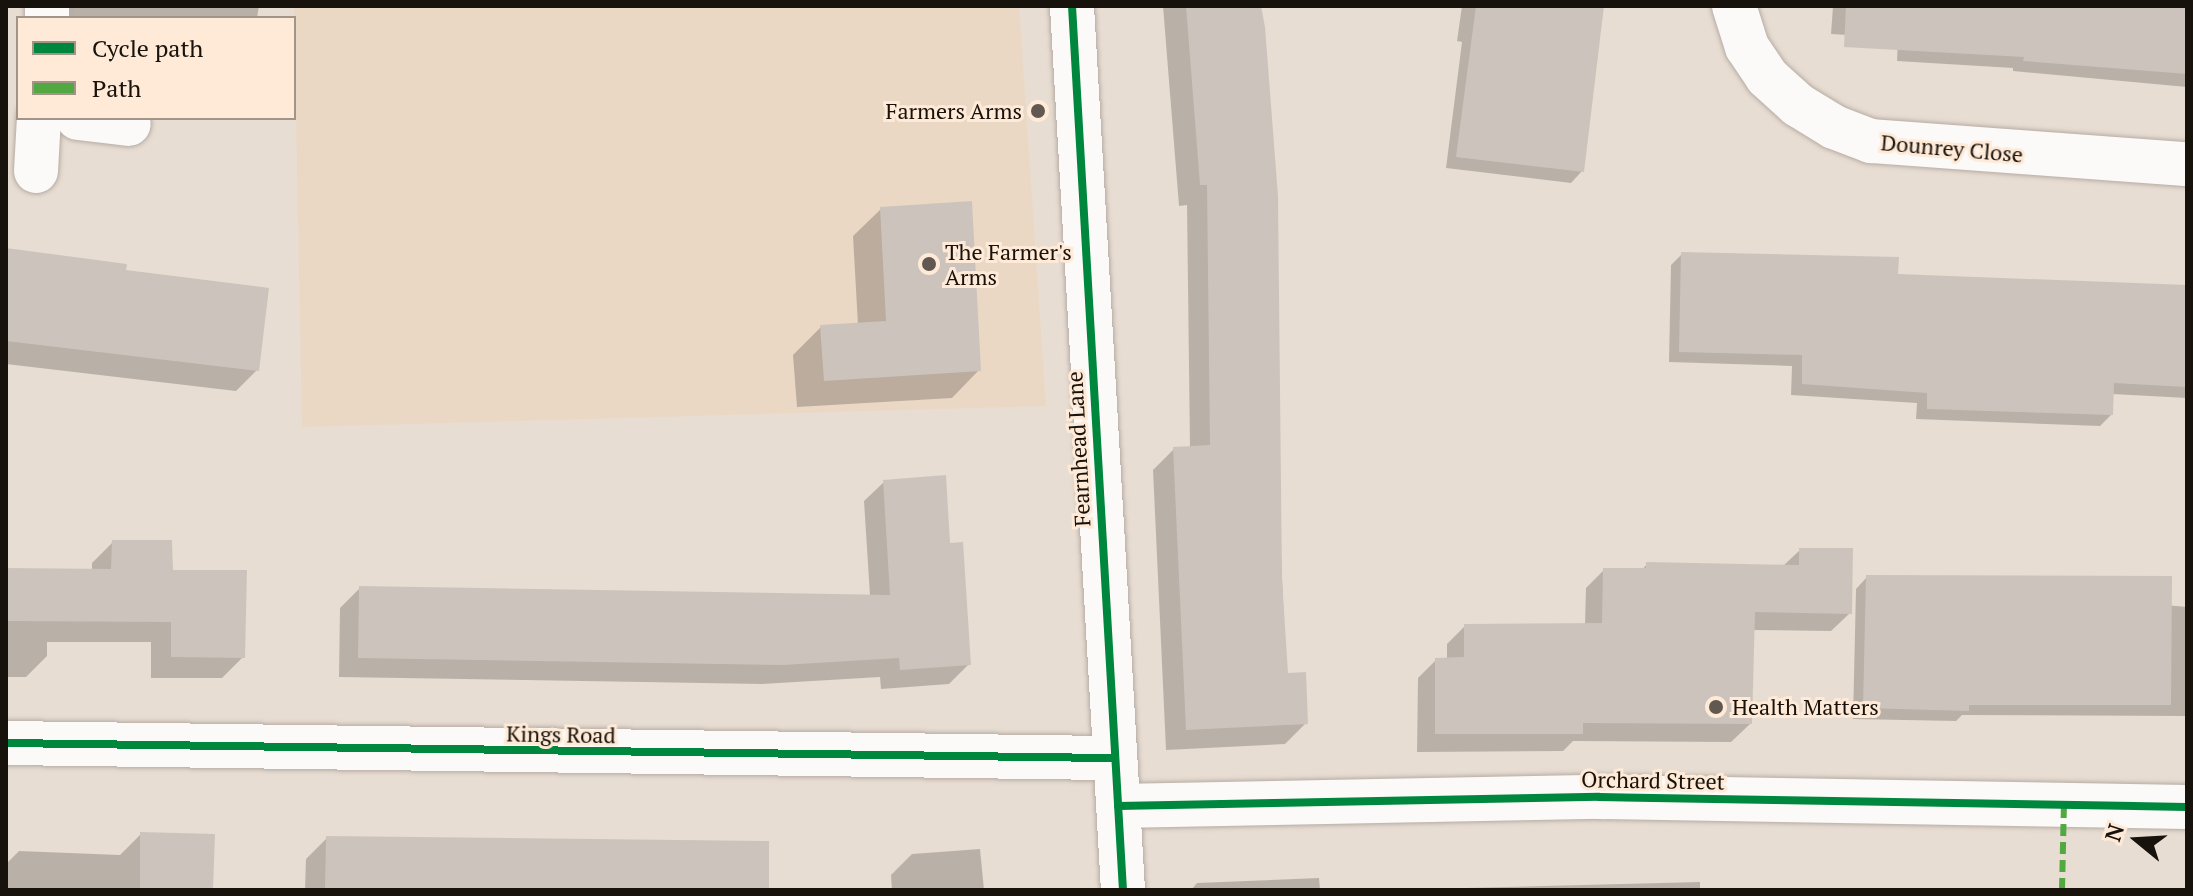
<!DOCTYPE html>
<style>
body{margin:0}
#map{position:relative;width:2193px;height:896px;overflow:hidden;background:#e8ddd2;font-family:"PT Serif",serif}
div>[style]{position:absolute}
[style*='--x']{left:calc(var(--x)*1px);top:calc(var(--y)*1px);width:calc(var(--w)*1px);rotate:calc(var(--a)*1deg)}
.built>*{inset:0;background:#ead8c5}
.shadow>*{inset:0;background:#0003}
.building>*{inset:0;background:#ccc4bc}
.roads{filter:drop-shadow(0 0 2px #b5aca4) drop-shadow(0 0 2px #b5aca4)}
.street>*{height:44px;margin:-22px;padding:0 22px;transform-origin:22px;border-radius:22px;background:#fcfaf8}
.secondary>*{height:44px;margin:-22px;padding:0 22px;transform-origin:22px;border-radius:22px;background:#fcfaf8}
.quiet>*{height:6px;margin-top:-3px;transform-origin:0;background:repeating-linear-gradient(90deg,#52a841 0 12px,transparent 0 18px)}
.cycleway>*{height:8px;margin:-4px;padding:0 4px;transform-origin:4px;border-radius:4px;background:#00873e}
.dots>*{width:22px;height:22px;translate:-50% -50%;box-sizing:border-box;border:4px solid #feead7;border-radius:50%}
span{translate:-50% -50%;white-space:nowrap;text-align:center;line-height:1.15;-webkit-text-stroke:6px #feead7;paint-order:stroke}
.poi-label{font-size:22px;color:#18120c}
.right{translate:-100% -50%;text-align:right}
.left{translate:0 -50%;text-align:left}
.street-label{font-size:22px;color:#18120c}
.frame{position:absolute;inset:0;border:8px solid #18120c;pointer-events:none}
.legend{position:absolute;left:16px;top:16px;width:280px;height:104px;box-sizing:border-box;background:#feead7;border:2px solid #a29486;margin:0;padding:10px 14px;list-style:none;font-size:24px;color:#18120c}
.legend li{display:flex;align-items:center;gap:16px;height:40px}
.legend b{width:40px;border:2px solid #a29486}
.north{position:absolute;left:2097px;top:800px;width:80px;height:80px;-webkit-text-stroke:6px #feead7;paint-order:stroke;rotate:288deg;font-size:22px;font-weight:700;line-height:32px;text-align:center;color:#18120c}
.north::after{content:'';display:block;margin:auto;width:28px;height:36px;background:#18120c;clip-path:polygon(50% 0,100% 100%,50% 72%,0 100%)}
</style>
<div id="map">
<div class="built">
<div style="clip-path:polygon(294px 6px,1019px 6px,1046px 406px,302px 427px)"></div>
</div>
<div class="shadow">
<div style="clip-path:polygon(63px 6px,259px 6px,257px 18px,61px 18px)"></div>
<div style="clip-path:polygon(1163px 6px,1259px 6px,1286px 675px,1306px 723px,1285px 744px,1166px 750px,1153px 470px,1174px 449px,1190px 448px,1187px 205px,1179px 206px)"></div>
<div style="clip-path:polygon(1462px 6px,1601px 6px,1582px 171px,1571px 183px,1446px 168px,1462px 42px,1457px 41px)"></div>
<div style="clip-path:polygon(1833px 6px,2187px 6px,2187px 87px,2013px 71px,2013px 68px,1897px 61px,1898px 38px,1831px 34px)"></div>
<div style="clip-path:polygon(881px 209px,979px 370px,952px 398px,797px 407px,793px 355px,821px 327px,858px 325px,853px 236px)"></div>
<div style="clip-path:polygon(6px 250px,124px 271px,257px 370px,236px 391px,6px 364px)"></div>
<div style="clip-path:polygon(1682px 254px,1896px 276px,2187px 288px,2187px 398px,2112px 394px,2111px 415px,2100px 426px,1916px 419px,1917px 403px,1791px 395px,1792px 366px,1669px 362px,1671px 265px)"></div>
<div style="clip-path:polygon(884px 482px,949px 545px,969px 664px,949px 684px,881px 689px,880px 677px,762px 684px,339px 677px,340px 608px,360px 588px,870px 596px,864px 501px)"></div>
<div style="clip-path:polygon(113px 542px,171px 572px,243px 657px,222px 678px,151px 678px,151px 642px,47px 642px,47px 656px,26px 677px,6px 677px,6px 570px,92px 571px,92px 563px)"></div>
<div style="clip-path:polygon(1800px 550px,1850px 613px,1831px 631px,1752px 630px,1750px 724px,1731px 742px,1573px 741px,1563px 751px,1417px 752px,1418px 678px,1436px 660px,1447px 659px,1447px 644px,1465px 626px,1585px 625px,1586px 588px,1604px 570px,1642px 570px,1647px 564px,1783px 566px)"></div>
<div style="clip-path:polygon(1867px 577px,2187px 607px,2187px 716px,1962px 715px,1956px 721px,1853px 719px,1856px 589px)"></div>
<div style="clip-path:polygon(141px 834px,211px 890px,6px 890px,6px 864px,19px 851px,120px 855px)"></div>
<div style="clip-path:polygon(327px 838px,767px 890px,305px 890px,306px 859px)"></div>
<div style="clip-path:polygon(980px 849px,984px 890px,892px 890px,891px 875px,912px 854px)"></div>
<div style="clip-path:polygon(1319px 878px,1320px 890px,1191px 890px,1197px 883px)"></div>
<div style="clip-path:polygon(1700px 882px,1700px 890px,1423px 890px,1424px 889px)"></div>
</div>
<div class="building">
<div style="clip-path:polygon(1186px 6px,1261px 6px,1265px 27px,1278px 196px,1282px 580px,1288px 673px,1306px 672px,1308px 724px,1186px 730px,1173px 447px,1210px 445px,1207px 185px,1200px 185px)"></div>
<div style="clip-path:polygon(1476px 6px,1604px 6px,1584px 172px,1456px 157px)"></div>
<div style="clip-path:polygon(1846px 6px,2187px 6px,2187px 74px,2023px 61px,2024px 57px,1844px 47px)"></div>
<div style="clip-path:polygon(972px 201px,981px 371px,824px 381px,820px 325px,886px 321px,880px 207px)"></div>
<div style="clip-path:polygon(6px 248px,127px 264px,126px 270px,269px 288px,259px 371px,6px 341px)"></div>
<div style="clip-path:polygon(1681px 252px,1899px 257px,1898px 274px,2187px 285px,2187px 387px,2114px 383px,2113px 415px,1927px 409px,1927px 393px,1802px 384px,1802px 355px,1679px 352px)"></div>
<div style="clip-path:polygon(946px 475px,950px 543px,963px 542px,971px 665px,900px 670px,899px 658px,783px 665px,358px 658px,359px 586px,890px 595px,883px 480px)"></div>
<div style="clip-path:polygon(112px 540px,172px 540px,173px 570px,247px 570px,245px 658px,171px 657px,171px 622px,6px 621px,6px 568px,111px 569px)"></div>
<div style="clip-path:polygon(1799px 548px,1853px 548px,1852px 614px,1755px 612px,1752px 724px,1583px 723px,1583px 734px,1435px 734px,1435px 658px,1464px 657px,1464px 624px,1602px 623px,1603px 568px,1646px 568px,1646px 562px,1799px 565px)"></div>
<div style="clip-path:polygon(1866px 575px,2172px 576px,2171px 705px,1969px 705px,1969px 711px,1863px 708px)"></div>
<div style="clip-path:polygon(140px 832px,215px 834px,213px 890px,140px 890px)"></div>
<div style="clip-path:polygon(326px 836px,769px 841px,769px 890px,325px 890px)"></div>
</div>
<div class="roads">
<div class="street">
<div style="--x:1734;--y:6;--w:43;--a:72.4"></div>
<div style="--x:1747;--y:47;--w:36;--a:56"></div>
<div style="--x:1767;--y:77;--w:42;--a:42.1"></div>
<div style="--x:1798;--y:105;--w:42;--a:31.4"></div>
<div style="--x:1834;--y:127;--w:40;--a:21"></div>
<div style="--x:1871;--y:141;--w:317;--a:4.2"></div>
<div style="--x:47;--y:18;--w:12;--a:-90"></div>
<div style="--x:78;--y:118;--w:51;--a:6.7"></div>
<div style="--x:36;--y:171;--w:53;--a:-86.8"></div>
<div style="--x:6;--y:743;--w:1108;--a:0.78"></div>
<div style="--x:1118;--y:806;--w:481;--a:-1.1"></div>
<div style="--x:1599;--y:797;--w:588;--a:0.97"></div>
</div>
<div class="secondary">
<div style="--x:1072;--y:6;--w:885;--a:86.7"></div>
</div>
</div>
<div class="quiet">
<div style="--x:2062;--y:890;--w:86;--a:-88.7"></div>
</div>
<div class="cycleway">
<div style="--x:1072;--y:6;--w:885;--a:86.7"></div>
<div style="--x:6;--y:743;--w:1108;--a:0.78"></div>
<div style="--x:1118;--y:806;--w:481;--a:-1.1"></div>
<div style="--x:1599;--y:797;--w:588;--a:0.97"></div>
</div>
<div class="dots">
<div style="left:1038px;top:111px;background:#615951"></div>
<div style="left:929px;top:264px;background:#615951"></div>
<div style="left:1716px;top:707px;background:#615951"></div>
</div>
<div class="poi-label">
<span class="right" style="left:1022px;top:111px">Farmers Arms</span>
<span class="left" style="left:945px;top:264px">The Farmer's<br>Arms</span>
<span class="left" style="left:1732px;top:707px">Health Matters</span>
</div>
<div class="street-label">
<span style="left:1952px;top:148px;rotate:5deg">Dounrey Close</span>
<span style="left:1078px;top:449px;rotate:-93deg">Fearnhead Lane</span>
<span style="left:561px;top:734px;rotate:1deg">Kings Road</span>
<span style="left:1653px;top:780px;rotate:1deg">Orchard Street</span>
</div>
<div class="frame"></div>
<ul class="legend">
<li><b style="height:10px;background:#00873e"></b>Cycle path</li>
<li><b style="height:10px;background:#52a841"></b>Path</li>
</ul>
<div class="north">N</div>
</div>
